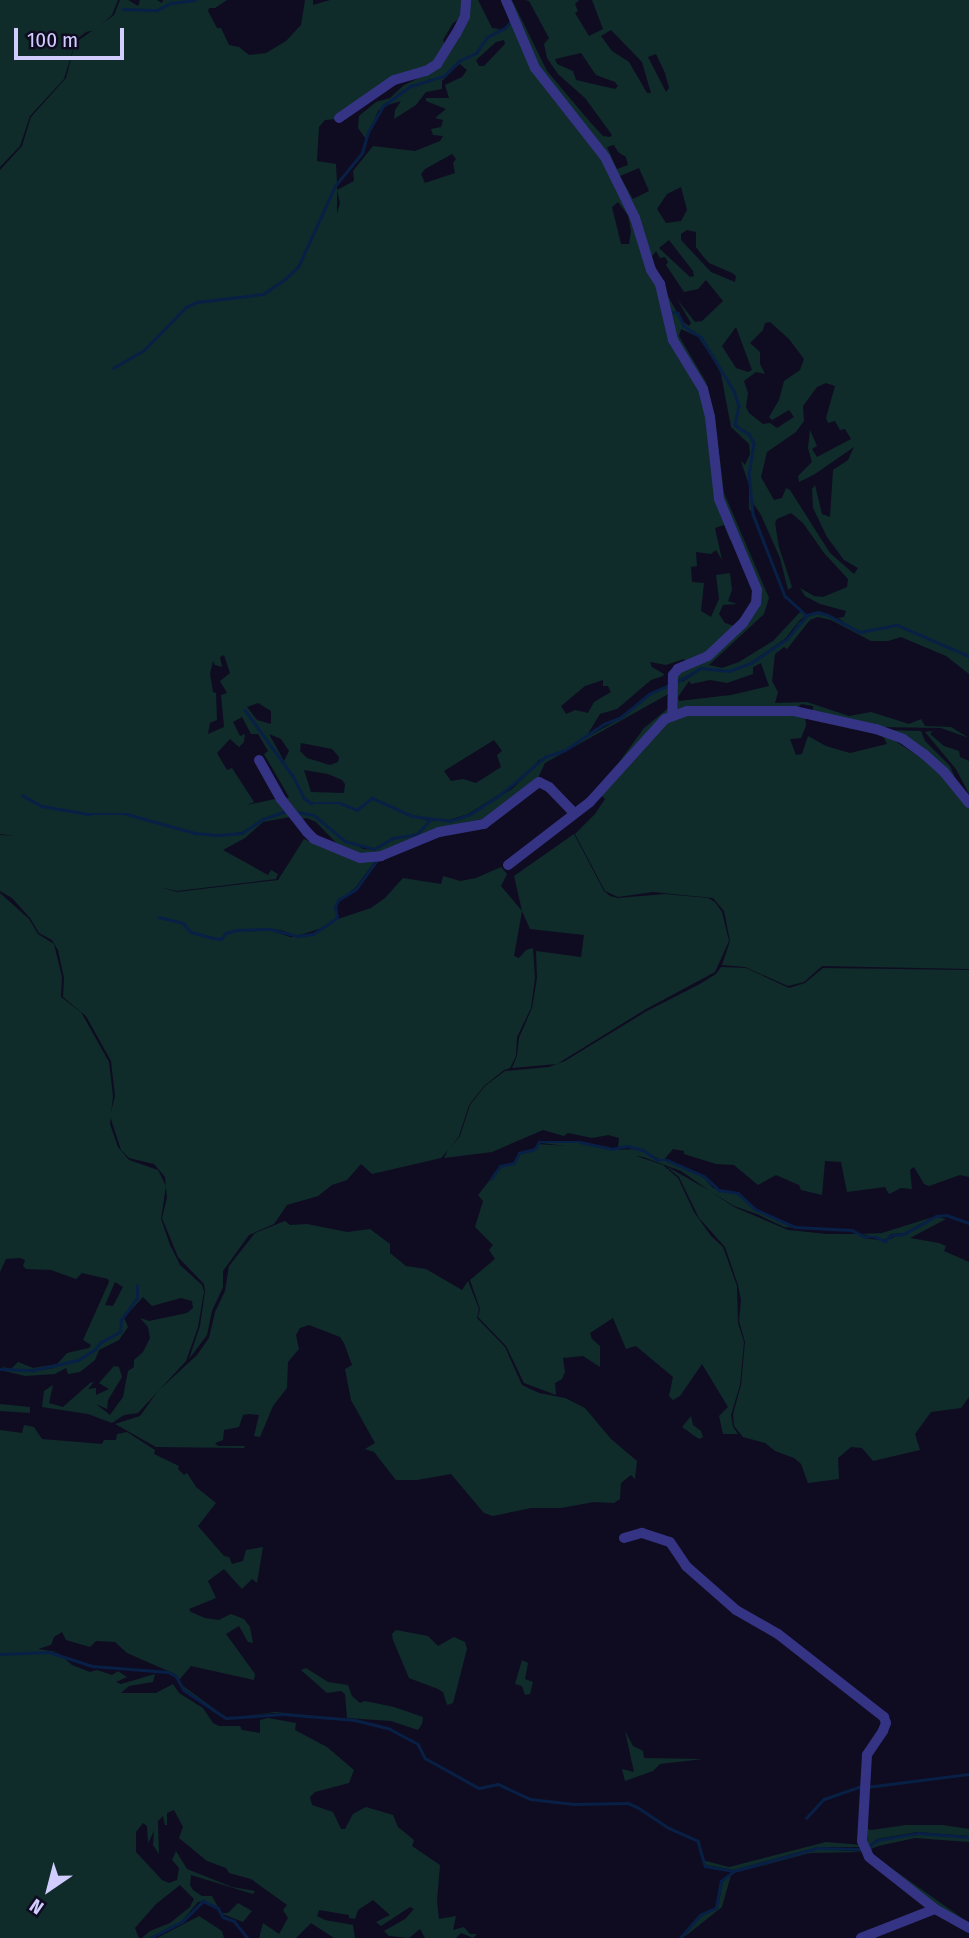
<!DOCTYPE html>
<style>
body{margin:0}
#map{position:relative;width:969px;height:1938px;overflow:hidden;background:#0f0c22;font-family:"Fira Sans Condensed",sans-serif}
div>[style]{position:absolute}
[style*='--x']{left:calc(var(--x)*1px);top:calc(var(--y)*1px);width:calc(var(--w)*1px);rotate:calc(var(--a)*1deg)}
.green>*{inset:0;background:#0f2c2a}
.stream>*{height:2.5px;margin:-1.25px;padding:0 1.25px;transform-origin:1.25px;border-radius:1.25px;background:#082045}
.minor>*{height:10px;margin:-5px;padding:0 5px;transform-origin:5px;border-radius:5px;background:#353484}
span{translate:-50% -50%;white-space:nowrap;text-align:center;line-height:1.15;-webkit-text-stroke:5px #0f0c22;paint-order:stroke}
.north{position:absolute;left:14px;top:1854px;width:70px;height:70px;-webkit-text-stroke:5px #0f0c22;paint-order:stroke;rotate:215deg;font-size:19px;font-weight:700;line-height:28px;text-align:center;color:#d1cdff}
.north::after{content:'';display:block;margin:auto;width:24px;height:32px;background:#d1cdff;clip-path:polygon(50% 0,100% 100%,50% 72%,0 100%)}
.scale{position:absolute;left:14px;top:28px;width:110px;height:32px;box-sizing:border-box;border:4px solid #d1cdff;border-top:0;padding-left:9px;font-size:21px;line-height:24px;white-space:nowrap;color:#d1cdff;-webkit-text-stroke:5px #0f0c22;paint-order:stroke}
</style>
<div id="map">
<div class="green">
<div style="clip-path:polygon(0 0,118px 0,112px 15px,95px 30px,86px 32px,76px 40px,64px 79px,30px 116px,20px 146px,0 167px)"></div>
<div style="clip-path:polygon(evenodd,120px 0,128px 0,138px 6px,140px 0,157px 0,162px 3px,163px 0,227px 0,215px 8px,209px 8px,208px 11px,217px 28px,221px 28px,229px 45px,239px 47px,249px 55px,266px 53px,286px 41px,301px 25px,305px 0,313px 0,313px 5px,330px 0,465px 0,464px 16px,453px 23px,443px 40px,446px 47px,432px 66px,394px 80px,336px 119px,325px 120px,319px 127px,317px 161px,336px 164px,337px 182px,315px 234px,336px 186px,337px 183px,337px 214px,340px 203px,337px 190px,354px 181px,353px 171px,373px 146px,415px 151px,440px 141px,443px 136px,433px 135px,431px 129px,441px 127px,443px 120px,435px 118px,446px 109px,426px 101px,426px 98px,449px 98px,445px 85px,462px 77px,467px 70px,460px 64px,457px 66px,442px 81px,442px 89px,426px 92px,416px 105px,394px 119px,395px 110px,401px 101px,384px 106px,408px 89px,433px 78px,402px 91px,378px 111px,366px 139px,358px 128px,359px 116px,376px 102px,390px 98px,404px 85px,436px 70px,463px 25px,470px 0,478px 0,492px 28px,500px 29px,494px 31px,506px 28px,513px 20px,534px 68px,563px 100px,598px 148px,634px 219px,650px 270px,659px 285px,672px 341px,699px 379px,709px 418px,716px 491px,736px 539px,730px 540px,724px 525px,715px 528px,722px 560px,716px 550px,711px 554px,696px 552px,697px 566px,691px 567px,692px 582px,704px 583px,701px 611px,711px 617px,719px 599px,716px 575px,730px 573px,732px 590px,728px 601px,737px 604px,723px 605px,719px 614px,725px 623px,734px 626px,734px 631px,707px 655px,688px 665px,684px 659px,666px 665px,650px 662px,652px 667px,664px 674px,663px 676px,651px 680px,617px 709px,600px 714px,586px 737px,564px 750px,625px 716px,656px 690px,669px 686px,672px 692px,545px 763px,538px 778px,486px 818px,436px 829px,373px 857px,345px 852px,316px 822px,307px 818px,300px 819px,296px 813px,299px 813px,283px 800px,289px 797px,264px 754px,268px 751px,258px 734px,251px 734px,242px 717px,233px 722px,240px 736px,245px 734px,244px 742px,239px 747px,230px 739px,217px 753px,227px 770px,232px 768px,254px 802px,247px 805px,275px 799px,278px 802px,282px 800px,291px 810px,281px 812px,263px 819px,242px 832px,228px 834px,242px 833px,264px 820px,279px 814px,291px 812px,295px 816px,263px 822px,245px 838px,223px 850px,268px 875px,271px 870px,278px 874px,276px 879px,177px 891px,159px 887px,177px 892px,278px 880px,304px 839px,356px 861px,376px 860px,355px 888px,338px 901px,334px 907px,337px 918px,325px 927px,297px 936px,281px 930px,270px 929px,242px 932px,270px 930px,290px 937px,309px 936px,325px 928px,338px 919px,371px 908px,385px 898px,403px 878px,441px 884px,443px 876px,460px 881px,476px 878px,501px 867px,507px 874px,501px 886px,522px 911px,514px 876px,574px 834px,604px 891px,610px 896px,618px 898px,665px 894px,708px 898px,715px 902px,722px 912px,729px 941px,715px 972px,646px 1009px,557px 1064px,512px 1068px,517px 1056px,519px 1038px,532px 1008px,537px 978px,536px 951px,581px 957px,584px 935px,530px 929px,522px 911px,514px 956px,519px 958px,526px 950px,533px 948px,535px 978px,531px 1008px,517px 1037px,516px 1056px,510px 1068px,504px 1070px,484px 1086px,469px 1105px,459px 1136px,450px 1149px,460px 1136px,470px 1105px,485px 1086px,505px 1071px,549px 1067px,565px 1061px,647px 1011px,700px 984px,716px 974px,721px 967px,746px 968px,789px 988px,805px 983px,823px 968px,969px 970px,969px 1177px,960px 1175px,929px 1186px,924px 1184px,914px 1167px,910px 1170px,912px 1189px,901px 1188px,889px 1194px,885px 1187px,847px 1192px,841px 1162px,825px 1161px,822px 1195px,801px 1190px,799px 1185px,776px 1175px,758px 1185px,734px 1165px,716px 1164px,684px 1154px,684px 1151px,673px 1149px,663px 1161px,636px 1147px,618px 1148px,619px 1138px,608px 1135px,592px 1138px,568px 1133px,564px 1136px,543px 1130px,492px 1152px,444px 1158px,448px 1150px,441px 1158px,372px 1174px,361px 1164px,347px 1180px,332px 1185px,318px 1196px,287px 1205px,274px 1224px,249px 1235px,223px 1271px,223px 1287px,212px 1311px,207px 1335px,189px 1359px,200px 1326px,205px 1291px,204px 1284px,178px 1257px,162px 1218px,167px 1198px,165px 1177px,154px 1164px,129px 1158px,121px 1150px,110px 1116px,115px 1096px,111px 1061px,86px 1016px,63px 997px,64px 978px,58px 950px,52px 940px,39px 933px,30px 918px,12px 898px,0 891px,0 835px,14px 836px,0 834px,0 170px,22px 146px,31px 117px,66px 78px,75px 43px,114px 15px,120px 0,504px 40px,505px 44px,484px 66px,479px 66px,476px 60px,496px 42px,504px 40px,120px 0,452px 154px,456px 159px,453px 163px,455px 173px,425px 183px,421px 174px,425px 169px,452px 154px,120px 0,618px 202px,628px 215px,631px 231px,629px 244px,621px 244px,612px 207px,618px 202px,120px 0,224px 655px,230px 673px,220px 681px,227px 693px,221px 695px,224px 727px,208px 734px,210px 723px,217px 720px,216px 693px,213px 692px,210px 674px,213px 661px,215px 665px,222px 667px,220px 657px,224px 655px,120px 0,603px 680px,603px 686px,608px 686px,611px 692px,594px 702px,588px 713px,575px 710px,566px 714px,561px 706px,585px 686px,603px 680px,120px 0,258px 703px,271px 711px,271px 724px,257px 720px,247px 707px,258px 703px,120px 0,269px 734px,281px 739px,289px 751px,284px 761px,269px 734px,120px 0,494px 740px,502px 751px,497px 755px,501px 767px,476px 783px,463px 779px,451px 781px,444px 771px,494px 740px,120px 0,301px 743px,332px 749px,339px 757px,338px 762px,330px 765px,307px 758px,300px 751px,301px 743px,120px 0,564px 750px,542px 760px,512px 789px,460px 820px,431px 821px,417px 835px,395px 839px,374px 850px,363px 849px,355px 844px,373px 849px,393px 838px,416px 834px,429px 821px,412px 816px,449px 820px,468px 814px,519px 782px,539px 760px,564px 750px,120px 0,304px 770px,328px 774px,342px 780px,345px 784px,344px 793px,311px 792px,304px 770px)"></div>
<div style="clip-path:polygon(evenodd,512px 0,547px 71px,590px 122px,603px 136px,610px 137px,612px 135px,585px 98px,558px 74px,547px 58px,544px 44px,549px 38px,529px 1px,525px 0,579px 0,575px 4px,578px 11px,575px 13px,589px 36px,603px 29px,592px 0,969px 0,969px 674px,946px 656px,901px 637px,888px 641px,871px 641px,831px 620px,818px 617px,810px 620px,787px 649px,784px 647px,775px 654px,772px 681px,778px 692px,775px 703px,807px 702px,849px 716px,871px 712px,909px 724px,921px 719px,925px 726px,951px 727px,969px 738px,941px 728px,878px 727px,813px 711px,813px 706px,801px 704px,798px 708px,675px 711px,674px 684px,684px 681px,702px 669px,728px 672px,752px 664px,788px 639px,798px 623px,811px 615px,823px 613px,854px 629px,838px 618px,844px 617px,846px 611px,820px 604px,805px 596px,800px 588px,814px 596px,823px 597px,847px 587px,848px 579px,824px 553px,803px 523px,791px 513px,777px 519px,775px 523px,779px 547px,792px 587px,788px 590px,780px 558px,761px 515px,753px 503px,753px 514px,749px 509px,749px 485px,741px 461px,745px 465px,750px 454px,749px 444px,731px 427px,721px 374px,713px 359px,698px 337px,681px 329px,679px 336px,706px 382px,714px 412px,724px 493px,769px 598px,764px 614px,709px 665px,722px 668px,739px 662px,773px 641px,801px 611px,806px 615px,798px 622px,786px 638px,750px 663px,730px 671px,700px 668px,673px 683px,674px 676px,700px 663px,760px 598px,724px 500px,714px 420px,680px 349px,665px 291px,682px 321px,689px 326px,691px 323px,677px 299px,695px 322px,702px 321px,723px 301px,706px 280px,698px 289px,684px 292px,666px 265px,668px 262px,665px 257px,660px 258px,656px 251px,652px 256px,605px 156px,545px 77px,513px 14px,512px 0,611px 30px,642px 62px,651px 93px,647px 93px,629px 62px,612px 51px,601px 36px,611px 30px,512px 0,581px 53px,596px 75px,615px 82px,618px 86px,615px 89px,576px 80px,573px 71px,557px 64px,555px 59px,581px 53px,512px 0,656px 54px,665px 73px,669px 88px,666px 92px,648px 57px,656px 54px,512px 0,614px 145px,618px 152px,626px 157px,628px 165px,617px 169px,607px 147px,614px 145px,512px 0,639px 168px,649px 191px,633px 199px,620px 176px,639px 168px,512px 0,681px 187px,687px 210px,681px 221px,666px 223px,657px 209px,667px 194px,681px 187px,512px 0,687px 230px,696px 232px,696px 247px,702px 255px,709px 263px,732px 273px,736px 276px,735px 282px,711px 272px,681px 240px,681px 234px,687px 230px,512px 0,669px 240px,693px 271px,694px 276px,690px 277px,659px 248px,669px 240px,512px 0,770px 322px,789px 339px,804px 359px,800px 370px,784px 381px,779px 400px,769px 417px,772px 420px,789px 410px,794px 417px,777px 428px,770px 423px,763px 424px,749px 413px,746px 407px,748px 393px,744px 381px,756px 372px,765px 374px,760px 364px,760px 352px,750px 343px,763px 330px,765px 323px,770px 322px,512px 0,736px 327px,752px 370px,748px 372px,736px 368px,722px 346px,736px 327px,512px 0,826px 383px,835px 386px,826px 418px,828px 423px,835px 421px,840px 430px,845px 429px,851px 439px,817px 457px,812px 449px,817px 446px,810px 430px,808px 448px,812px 462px,798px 476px,799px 482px,815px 474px,854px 447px,848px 460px,833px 470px,830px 517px,822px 514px,815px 485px,812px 489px,813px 508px,827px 537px,844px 560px,858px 568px,854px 574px,830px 553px,790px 490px,786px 488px,782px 498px,774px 500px,761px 477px,767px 452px,796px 432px,804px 421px,803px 406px,817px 387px,826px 383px,512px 0,761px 663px,769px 686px,731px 695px,679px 701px,678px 697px,689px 681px,691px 684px,710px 680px,727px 683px,753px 674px,753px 667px,761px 663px)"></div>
<div style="clip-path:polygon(671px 706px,670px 711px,609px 776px,644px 728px)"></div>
<div style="clip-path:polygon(681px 714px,805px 714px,806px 726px,801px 738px,790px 739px,796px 755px,802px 754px,808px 736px,826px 746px,850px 753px,887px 744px,881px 732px,932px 765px,969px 807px,969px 969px,822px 966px,804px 982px,788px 986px,745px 967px,722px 965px,730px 941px,724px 911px,713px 898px,653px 892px,618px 897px,605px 891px,575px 834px,595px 814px,605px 799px,601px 795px,664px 722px)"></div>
<div style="clip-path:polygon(883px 730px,921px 731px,925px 741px,950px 766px,956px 780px)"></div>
<div style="clip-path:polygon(933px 731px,930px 734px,944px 746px,959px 751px,960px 757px,969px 761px,969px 794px,956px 769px,925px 732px)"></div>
<div style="clip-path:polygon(evenodd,0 893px,29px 919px,38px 934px,54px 944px,62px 977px,61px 997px,81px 1012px,109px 1062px,113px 1096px,110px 1124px,118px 1147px,129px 1160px,158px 1170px,166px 1186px,161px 1219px,170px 1245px,180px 1265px,202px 1285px,204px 1291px,198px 1327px,186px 1361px,138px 1413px,124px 1415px,112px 1423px,88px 1414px,42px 1407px,44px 1391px,53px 1385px,49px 1403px,63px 1407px,90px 1383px,94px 1382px,88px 1389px,96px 1388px,96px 1395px,109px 1389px,99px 1383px,114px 1366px,119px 1367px,122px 1377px,108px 1400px,107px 1409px,96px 1404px,110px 1415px,123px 1397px,128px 1371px,134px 1367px,134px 1360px,143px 1352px,150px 1338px,148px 1327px,140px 1318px,149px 1321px,187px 1313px,193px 1308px,192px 1301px,181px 1298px,152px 1306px,143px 1297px,124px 1318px,128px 1327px,119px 1340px,99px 1350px,95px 1360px,80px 1372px,68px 1374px,66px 1368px,55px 1374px,25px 1376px,0 1370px,34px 1371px,55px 1368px,9px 1370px,0 1366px,11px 1369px,18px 1362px,33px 1368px,57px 1364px,67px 1353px,89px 1348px,91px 1345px,83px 1340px,109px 1282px,108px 1279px,82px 1273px,76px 1279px,51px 1270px,26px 1269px,23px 1266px,25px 1260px,20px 1258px,6px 1259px,0 1272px,0 893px,115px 1282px,123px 1287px,113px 1306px,105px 1305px,115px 1282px)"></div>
<div style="clip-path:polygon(580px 1142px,611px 1150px,639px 1149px,657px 1161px,667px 1160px,703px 1177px,713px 1188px,739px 1195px,755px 1210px,791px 1227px,856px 1233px,784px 1227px,757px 1214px,734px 1206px,710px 1191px,734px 1207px,788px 1230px,827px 1234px,858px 1234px,864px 1238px,886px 1241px,937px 1217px,946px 1219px,910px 1238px,939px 1243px,946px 1246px,944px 1251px,969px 1262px,969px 1397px,961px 1408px,931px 1412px,915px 1434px,920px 1450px,873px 1461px,862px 1448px,851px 1447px,838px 1458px,839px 1479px,808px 1483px,801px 1464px,794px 1458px,775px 1451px,765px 1443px,743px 1437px,734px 1426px,733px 1414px,741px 1385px,745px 1342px,739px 1321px,741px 1300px,738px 1285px,725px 1247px,699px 1218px,679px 1177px,666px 1166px,710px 1191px,681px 1171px,643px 1157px,570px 1146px,633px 1155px,663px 1165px,678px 1178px,694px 1212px,711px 1236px,723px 1247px,737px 1286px,738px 1323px,744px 1342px,740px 1385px,731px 1415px,733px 1427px,738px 1434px,723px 1434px,719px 1416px,728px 1407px,702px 1364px,680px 1396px,673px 1400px,669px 1396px,673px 1377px,636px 1346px,626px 1349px,613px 1318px,590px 1333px,592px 1339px,600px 1346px,600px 1367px,583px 1356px,563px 1358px,565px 1372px,562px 1379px,555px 1383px,556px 1395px,524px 1383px,506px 1346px,478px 1317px,480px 1309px,470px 1280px,495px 1259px,489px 1250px,493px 1245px,475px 1227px,483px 1201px,478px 1195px,501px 1166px,514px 1163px,519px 1153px,535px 1149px,538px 1144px,566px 1146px,541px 1143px)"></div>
<div style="clip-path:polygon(933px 1217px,904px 1233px,891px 1234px,885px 1240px,861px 1234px,882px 1233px)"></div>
<div style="clip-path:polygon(285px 1221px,290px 1225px,307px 1224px,347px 1232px,370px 1229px,390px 1244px,390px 1253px,406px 1266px,426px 1269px,462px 1290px,468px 1281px,479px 1309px,477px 1318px,505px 1347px,522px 1385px,539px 1393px,565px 1398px,585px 1408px,611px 1439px,637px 1461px,635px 1479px,631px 1475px,621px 1483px,620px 1499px,614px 1503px,594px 1502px,561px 1508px,531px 1508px,493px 1516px,484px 1513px,451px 1474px,417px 1480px,396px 1480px,374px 1452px,365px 1449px,375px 1443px,351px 1400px,345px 1369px,352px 1365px,344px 1343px,340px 1337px,309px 1325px,300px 1328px,296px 1335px,299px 1349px,288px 1362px,287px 1388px,273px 1406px,260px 1437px,254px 1436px,259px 1415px,249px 1414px,243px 1415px,239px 1427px,224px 1430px,223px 1440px,215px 1443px,218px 1446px,245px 1446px,244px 1448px,156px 1447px,115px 1424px,140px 1416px,158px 1391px,197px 1355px,209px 1338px,215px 1312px,225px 1291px,229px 1266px,255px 1233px)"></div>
<div style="clip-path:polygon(0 1404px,30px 1407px,30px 1413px,0 1411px)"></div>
<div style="clip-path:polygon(691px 1416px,693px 1425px,701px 1431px,703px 1437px,699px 1439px,682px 1427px)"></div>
<div style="clip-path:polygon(24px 1425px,34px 1427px,42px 1439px,102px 1444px,104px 1440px,116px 1440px,117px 1434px,127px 1432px,155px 1450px,154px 1454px,179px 1466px,178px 1469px,184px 1475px,187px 1473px,196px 1487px,216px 1503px,198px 1526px,224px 1556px,229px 1557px,232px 1564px,243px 1561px,246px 1550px,263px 1547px,257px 1583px,252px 1579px,242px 1589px,224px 1569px,208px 1581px,216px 1598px,189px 1609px,191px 1612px,205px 1618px,219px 1620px,231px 1614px,244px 1619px,250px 1627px,253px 1643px,248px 1642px,239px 1626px,226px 1634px,255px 1674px,254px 1680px,191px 1666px,179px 1680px,183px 1686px,212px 1707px,220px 1715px,228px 1718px,275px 1712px,345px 1719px,272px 1713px,226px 1718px,218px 1715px,184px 1690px,175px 1674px,127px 1653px,115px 1642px,96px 1641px,90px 1647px,66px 1640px,62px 1632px,54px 1637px,51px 1645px,38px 1649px,58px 1652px,0 1654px,0 1430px,22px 1433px)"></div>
<div style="clip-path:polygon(396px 1630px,428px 1636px,438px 1646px,454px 1637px,465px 1642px,467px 1649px,453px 1703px,447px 1705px,443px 1692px,438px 1689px,409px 1678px,393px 1640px,392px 1634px)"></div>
<div style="clip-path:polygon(58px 1653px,72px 1665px,90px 1672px,97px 1670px,112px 1675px,118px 1671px,127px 1677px,116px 1682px,121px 1684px,155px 1674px,153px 1682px,129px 1686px,121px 1693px,156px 1693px,173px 1684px,179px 1693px,203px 1708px,213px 1723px,219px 1726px,240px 1726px,242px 1730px,260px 1733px,260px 1720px,268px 1718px,296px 1723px,295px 1730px,327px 1747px,354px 1770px,349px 1783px,315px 1792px,310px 1797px,312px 1805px,333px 1812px,341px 1829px,345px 1829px,353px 1814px,366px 1807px,393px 1815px,398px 1827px,414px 1840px,412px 1846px,440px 1865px,437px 1901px,439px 1919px,456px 1916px,453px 1930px,464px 1927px,470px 1934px,477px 1934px,473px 1938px,461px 1933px,456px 1938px,425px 1938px,420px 1929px,409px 1938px,389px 1936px,384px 1931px,405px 1919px,414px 1909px,410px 1907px,381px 1926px,376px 1922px,390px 1915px,373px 1900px,358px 1910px,355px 1919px,349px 1918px,349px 1915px,319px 1910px,317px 1916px,325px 1920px,353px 1925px,355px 1938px,334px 1938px,311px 1923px,296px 1938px,259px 1938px,263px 1923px,279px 1934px,288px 1918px,283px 1910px,287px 1905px,251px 1879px,229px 1873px,226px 1868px,207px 1861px,179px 1838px,183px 1827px,174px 1810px,167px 1813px,167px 1825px,165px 1825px,163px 1816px,158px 1821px,159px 1854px,153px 1845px,154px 1831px,148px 1843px,147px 1826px,143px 1823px,136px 1832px,136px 1852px,162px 1880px,169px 1883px,177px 1880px,179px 1868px,172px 1860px,176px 1851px,187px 1869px,232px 1887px,255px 1891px,253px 1894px,191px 1875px,190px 1885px,193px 1890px,202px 1896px,212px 1896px,218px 1907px,204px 1901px,198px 1902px,182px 1921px,149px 1938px,142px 1938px,150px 1931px,170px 1923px,190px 1907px,194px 1899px,180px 1885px,156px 1904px,135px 1928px,139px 1938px,0 1938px,0 1655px)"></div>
<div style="clip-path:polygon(522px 1660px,528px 1663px,525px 1679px,533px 1682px,530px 1694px,525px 1695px,522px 1686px,515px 1684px)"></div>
<div style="clip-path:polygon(306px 1668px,328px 1682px,348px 1685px,352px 1696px,360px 1703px,365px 1701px,394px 1707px,423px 1717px,422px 1724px,418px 1730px,391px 1721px,347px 1718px,345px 1694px,341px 1691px,327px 1693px,301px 1670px)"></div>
<div style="clip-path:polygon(625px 1731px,633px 1746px,643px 1751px,644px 1758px,703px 1759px,660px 1764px,653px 1771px,625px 1781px,622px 1769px,634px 1772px)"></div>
<div style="clip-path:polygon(865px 1812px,868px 1829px,871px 1830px,906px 1825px,943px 1825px,969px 1829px,969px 1836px,917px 1832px,877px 1839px,868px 1846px)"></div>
<div style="clip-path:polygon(931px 1834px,969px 1838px,969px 1842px,915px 1838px,878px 1846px,871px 1849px,873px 1855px,969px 1923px,942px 1909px,871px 1856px,868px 1849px,878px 1841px,891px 1837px)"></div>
<div style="clip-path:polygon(826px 1842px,862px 1845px,863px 1847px,818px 1847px,734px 1870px,706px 1865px,702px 1860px,729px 1867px)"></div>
<div style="clip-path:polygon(819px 1849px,865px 1852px,810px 1853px,734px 1873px)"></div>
<div style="clip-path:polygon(731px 1875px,722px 1907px,683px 1938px,701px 1916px,718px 1907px,723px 1881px)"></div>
<div style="clip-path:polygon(238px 1903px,252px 1911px,243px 1922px,220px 1913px,228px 1913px)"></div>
<div style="clip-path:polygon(199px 1916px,222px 1931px,224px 1938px,157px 1938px)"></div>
</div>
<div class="stream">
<div style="--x:123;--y:9;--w:34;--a:2"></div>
<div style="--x:157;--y:10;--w:16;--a:-27"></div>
<div style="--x:171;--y:3;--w:24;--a:-7"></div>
<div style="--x:673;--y:312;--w:5;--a:11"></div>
<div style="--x:678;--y:313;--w:14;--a:65"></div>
<div style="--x:684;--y:326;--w:20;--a:33"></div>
<div style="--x:701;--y:337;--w:63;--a:58.6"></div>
<div style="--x:734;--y:391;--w:16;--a:72"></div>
<div style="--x:739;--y:406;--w:19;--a:102"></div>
<div style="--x:735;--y:425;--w:17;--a:33"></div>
<div style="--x:749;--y:434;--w:10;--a:61"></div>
<div style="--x:754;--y:443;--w:30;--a:99"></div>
<div style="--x:749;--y:473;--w:41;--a:84.4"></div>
<div style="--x:753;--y:514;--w:88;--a:68.7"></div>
<div style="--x:785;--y:596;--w:28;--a:42"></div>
<div style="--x:113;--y:368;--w:36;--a:-30"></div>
<div style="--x:144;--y:350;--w:60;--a:-45.7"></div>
<div style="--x:186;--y:307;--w:12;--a:-24"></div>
<div style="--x:197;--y:302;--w:66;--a:-6.9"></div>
<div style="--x:263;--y:294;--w:27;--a:-34"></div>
<div style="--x:285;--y:279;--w:18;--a:-43"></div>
<div style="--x:298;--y:267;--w:89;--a:-65.4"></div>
<div style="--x:335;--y:186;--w:43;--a:-50.7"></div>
<div style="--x:362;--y:153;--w:22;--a:-74"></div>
<div style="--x:368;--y:132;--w:30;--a:-60"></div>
<div style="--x:383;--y:106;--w:34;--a:-36"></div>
<div style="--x:411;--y:86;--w:34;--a:-17"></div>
<div style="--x:444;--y:76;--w:21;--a:-45"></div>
<div style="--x:459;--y:61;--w:19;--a:-25"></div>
<div style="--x:476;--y:53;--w:19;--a:-55"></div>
<div style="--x:487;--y:37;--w:20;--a:-27"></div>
<div style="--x:505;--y:28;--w:11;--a:-49"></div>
<div style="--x:675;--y:683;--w:30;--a:-30"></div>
<div style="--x:701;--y:668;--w:28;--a:6"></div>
<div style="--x:729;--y:671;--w:23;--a:-20"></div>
<div style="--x:751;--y:663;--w:43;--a:-33.7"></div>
<div style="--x:787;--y:639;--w:31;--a:-50"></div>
<div style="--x:807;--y:615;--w:11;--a:-15"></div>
<div style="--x:818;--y:612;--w:10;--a:17"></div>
<div style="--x:828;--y:615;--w:36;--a:28"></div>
<div style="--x:860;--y:632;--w:38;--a:-11"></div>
<div style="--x:897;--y:625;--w:78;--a:23.3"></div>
<div style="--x:245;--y:710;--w:82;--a:54"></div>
<div style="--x:293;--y:776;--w:25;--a:63"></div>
<div style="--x:304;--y:798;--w:9;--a:36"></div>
<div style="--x:311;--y:803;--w:29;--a:0"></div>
<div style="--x:340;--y:803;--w:18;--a:22"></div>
<div style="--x:357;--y:810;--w:19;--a:-39"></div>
<div style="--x:372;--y:798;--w:44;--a:24.2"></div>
<div style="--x:412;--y:816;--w:38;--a:7"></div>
<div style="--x:450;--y:821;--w:20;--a:-18"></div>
<div style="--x:469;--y:815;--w:37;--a:-33"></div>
<div style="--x:500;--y:795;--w:59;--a:-40.2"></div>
<div style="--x:545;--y:757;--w:21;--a:-19"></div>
<div style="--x:565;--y:750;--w:47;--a:-33.7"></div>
<div style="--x:604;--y:724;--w:18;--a:-22"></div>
<div style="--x:621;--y:717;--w:36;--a:-39"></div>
<div style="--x:649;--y:694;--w:22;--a:-24"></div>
<div style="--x:22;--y:795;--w:23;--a:29"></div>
<div style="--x:42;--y:806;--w:48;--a:9.7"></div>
<div style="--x:89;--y:814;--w:38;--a:0"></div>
<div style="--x:127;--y:814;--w:71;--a:15.6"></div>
<div style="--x:195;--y:833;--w:24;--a:5"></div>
<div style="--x:219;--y:835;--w:23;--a:-5"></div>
<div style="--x:242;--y:833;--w:25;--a:-34"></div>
<div style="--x:263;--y:819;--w:24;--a:-19"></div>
<div style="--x:296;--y:812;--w:18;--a:9"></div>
<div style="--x:314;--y:815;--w:40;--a:40"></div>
<div style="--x:345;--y:841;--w:30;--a:15"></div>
<div style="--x:374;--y:849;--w:22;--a:-30"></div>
<div style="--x:393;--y:838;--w:24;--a:-9"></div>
<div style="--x:417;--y:834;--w:19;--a:-47"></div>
<div style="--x:159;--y:917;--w:25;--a:14"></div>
<div style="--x:183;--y:923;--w:12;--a:48"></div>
<div style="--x:191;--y:932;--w:23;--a:15"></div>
<div style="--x:213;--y:938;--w:8;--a:7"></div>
<div style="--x:221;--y:939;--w:8;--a:-50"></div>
<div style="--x:226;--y:933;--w:11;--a:-15"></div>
<div style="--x:237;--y:930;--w:33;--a:-2"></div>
<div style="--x:270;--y:929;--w:29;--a:14"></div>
<div style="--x:298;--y:936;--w:15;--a:-8"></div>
<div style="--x:313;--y:934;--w:29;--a:-34"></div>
<div style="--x:337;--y:918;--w:11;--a:-100"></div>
<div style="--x:335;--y:907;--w:8;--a:-67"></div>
<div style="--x:338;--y:900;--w:21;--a:-31"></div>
<div style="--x:356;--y:889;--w:36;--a:-54"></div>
<div style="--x:491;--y:1179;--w:16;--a:-55"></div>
<div style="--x:500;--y:1166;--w:14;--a:-12"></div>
<div style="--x:514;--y:1163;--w:11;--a:-63"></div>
<div style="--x:519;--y:1153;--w:16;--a:-14"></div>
<div style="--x:535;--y:1149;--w:8;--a:-60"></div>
<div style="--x:539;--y:1142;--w:41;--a:0"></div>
<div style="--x:580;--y:1142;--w:33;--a:12"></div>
<div style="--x:612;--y:1149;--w:16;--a:-11"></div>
<div style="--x:628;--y:1146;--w:16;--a:15"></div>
<div style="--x:643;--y:1150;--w:18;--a:34"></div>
<div style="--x:658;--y:1160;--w:9;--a:0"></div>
<div style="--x:667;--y:1160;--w:40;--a:23.4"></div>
<div style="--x:704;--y:1176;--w:21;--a:43"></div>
<div style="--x:719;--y:1190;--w:19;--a:9"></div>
<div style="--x:738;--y:1193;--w:23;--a:43"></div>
<div style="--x:755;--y:1209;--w:44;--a:24.2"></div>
<div style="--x:795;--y:1227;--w:57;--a:3"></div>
<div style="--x:852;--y:1230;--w:15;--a:28"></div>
<div style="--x:865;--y:1237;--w:10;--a:0"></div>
<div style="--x:875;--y:1237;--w:11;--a:22"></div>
<div style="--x:885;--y:1241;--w:9;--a:-41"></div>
<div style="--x:892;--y:1235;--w:12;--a:-5"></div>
<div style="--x:904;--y:1234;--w:37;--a:-29"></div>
<div style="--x:936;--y:1216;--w:10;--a:-6"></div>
<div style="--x:946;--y:1215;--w:24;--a:19"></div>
<div style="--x:0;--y:1369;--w:34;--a:2"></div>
<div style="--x:34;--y:1370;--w:45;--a:-12.8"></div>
<div style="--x:78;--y:1360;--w:19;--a:-32"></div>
<div style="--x:94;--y:1350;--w:11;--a:-49"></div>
<div style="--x:101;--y:1342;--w:21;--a:-28"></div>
<div style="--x:120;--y:1332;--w:12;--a:-85"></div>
<div style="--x:121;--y:1320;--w:27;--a:-54"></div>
<div style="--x:137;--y:1298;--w:12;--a:-90"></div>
<div style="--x:0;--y:1654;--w:49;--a:-2.3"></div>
<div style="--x:49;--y:1652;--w:45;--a:18"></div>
<div style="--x:92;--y:1666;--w:76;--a:4.5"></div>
<div style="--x:168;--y:1672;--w:9;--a:27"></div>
<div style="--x:176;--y:1676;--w:16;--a:60"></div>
<div style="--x:184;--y:1690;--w:50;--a:33.7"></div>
<div style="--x:226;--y:1718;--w:57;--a:-4"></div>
<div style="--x:283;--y:1714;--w:72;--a:4.8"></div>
<div style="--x:355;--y:1720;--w:36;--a:14"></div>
<div style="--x:390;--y:1729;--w:32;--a:28"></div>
<div style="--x:418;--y:1744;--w:16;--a:63"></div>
<div style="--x:425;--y:1758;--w:62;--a:29.1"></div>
<div style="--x:479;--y:1788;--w:19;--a:-12"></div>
<div style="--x:498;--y:1784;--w:35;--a:25"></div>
<div style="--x:530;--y:1799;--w:44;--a:6.5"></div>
<div style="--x:574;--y:1804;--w:54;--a:-1.1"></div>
<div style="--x:628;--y:1803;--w:12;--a:24"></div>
<div style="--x:639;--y:1808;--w:36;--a:34"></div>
<div style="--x:669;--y:1828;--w:32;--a:24"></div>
<div style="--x:698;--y:1841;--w:26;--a:74"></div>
<div style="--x:705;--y:1866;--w:29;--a:10"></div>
<div style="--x:734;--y:1871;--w:87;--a:-15.3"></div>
<div style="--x:818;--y:1848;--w:42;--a:1.4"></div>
<div style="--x:867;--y:1787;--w:103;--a:-7.3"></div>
<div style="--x:806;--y:1818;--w:26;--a:-47"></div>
<div style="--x:824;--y:1799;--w:39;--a:-19"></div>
<div style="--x:867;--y:1847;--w:13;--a:-32"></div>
<div style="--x:878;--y:1840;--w:41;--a:-9.9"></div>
<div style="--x:918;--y:1833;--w:51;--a:4.5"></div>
<div style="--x:150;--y:1938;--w:36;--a:-27"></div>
<div style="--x:182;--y:1922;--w:30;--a:-45"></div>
<div style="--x:203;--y:1901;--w:17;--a:25"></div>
<div style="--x:218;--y:1908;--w:10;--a:61"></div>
<div style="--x:223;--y:1917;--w:12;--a:20"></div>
<div style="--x:234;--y:1921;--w:22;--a:51"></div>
<div style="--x:680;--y:1938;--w:30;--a:-49"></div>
<div style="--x:700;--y:1915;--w:17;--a:-24"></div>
<div style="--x:716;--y:1908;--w:27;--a:-80"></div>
<div style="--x:721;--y:1881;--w:15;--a:-37"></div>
</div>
<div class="minor">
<div style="--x:506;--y:0;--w:74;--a:66.9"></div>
<div style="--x:535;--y:68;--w:113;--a:51.8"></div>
<div style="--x:605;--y:157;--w:68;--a:63.8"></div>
<div style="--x:635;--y:218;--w:54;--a:72.9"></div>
<div style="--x:651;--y:270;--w:17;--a:57"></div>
<div style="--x:660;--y:284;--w:57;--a:76.9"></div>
<div style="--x:673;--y:340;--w:57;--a:58.5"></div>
<div style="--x:703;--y:389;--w:29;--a:76"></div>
<div style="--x:710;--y:417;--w:82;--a:83.7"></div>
<div style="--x:719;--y:499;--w:99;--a:67.3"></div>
<div style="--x:757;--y:590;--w:13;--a:94"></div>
<div style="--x:756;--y:603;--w:24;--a:123"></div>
<div style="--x:743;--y:623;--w:48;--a:136.7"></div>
<div style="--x:708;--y:656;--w:33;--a:157"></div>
<div style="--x:678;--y:669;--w:8;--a:130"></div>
<div style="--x:673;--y:675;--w:39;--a:91"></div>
<div style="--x:339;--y:118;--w:67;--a:-34.6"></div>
<div style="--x:394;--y:80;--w:33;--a:-16"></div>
<div style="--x:426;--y:71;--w:13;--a:-32"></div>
<div style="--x:437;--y:64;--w:36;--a:-58"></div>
<div style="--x:456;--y:34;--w:20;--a:-63"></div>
<div style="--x:465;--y:16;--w:16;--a:-86"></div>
<div style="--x:259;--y:760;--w:45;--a:60.6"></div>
<div style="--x:281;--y:799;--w:42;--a:51.8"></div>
<div style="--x:307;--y:832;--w:10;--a:45"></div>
<div style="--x:314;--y:839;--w:50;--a:22.4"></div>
<div style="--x:360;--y:858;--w:21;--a:-5"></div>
<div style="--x:381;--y:856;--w:63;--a:-22.5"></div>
<div style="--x:439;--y:832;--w:46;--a:-10.1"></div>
<div style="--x:484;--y:824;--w:69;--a:-37.4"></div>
<div style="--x:539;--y:782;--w:11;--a:27"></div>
<div style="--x:549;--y:787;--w:35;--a:46"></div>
<div style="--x:508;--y:865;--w:103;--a:-37.5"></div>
<div style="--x:590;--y:802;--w:112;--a:-47.9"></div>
<div style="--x:665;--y:719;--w:23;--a:-20"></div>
<div style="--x:687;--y:711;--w:107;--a:0"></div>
<div style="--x:794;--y:711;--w:84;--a:12.4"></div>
<div style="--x:876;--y:729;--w:29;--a:20"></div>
<div style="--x:903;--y:739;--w:26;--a:36"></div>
<div style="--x:924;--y:754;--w:27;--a:42"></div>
<div style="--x:944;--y:772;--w:40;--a:51"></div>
<div style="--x:624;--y:1538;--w:19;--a:-16"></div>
<div style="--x:642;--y:1533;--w:29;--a:18"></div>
<div style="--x:670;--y:1542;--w:29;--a:56"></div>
<div style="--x:686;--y:1566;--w:67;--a:41.3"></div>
<div style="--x:736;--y:1610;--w:48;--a:29.7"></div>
<div style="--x:778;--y:1634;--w:135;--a:38.1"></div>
<div style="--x:884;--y:1717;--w:6;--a:72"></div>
<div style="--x:886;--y:1723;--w:9;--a:111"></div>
<div style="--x:883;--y:1731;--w:29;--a:124"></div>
<div style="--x:867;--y:1755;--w:86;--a:93.3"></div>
<div style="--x:862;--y:1841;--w:17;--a:66"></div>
<div style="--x:869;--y:1857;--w:84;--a:38.2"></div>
<div style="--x:861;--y:1938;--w:79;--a:-21.4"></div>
<div style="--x:935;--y:1909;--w:39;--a:29"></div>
</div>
<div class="north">N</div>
<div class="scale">100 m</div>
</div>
